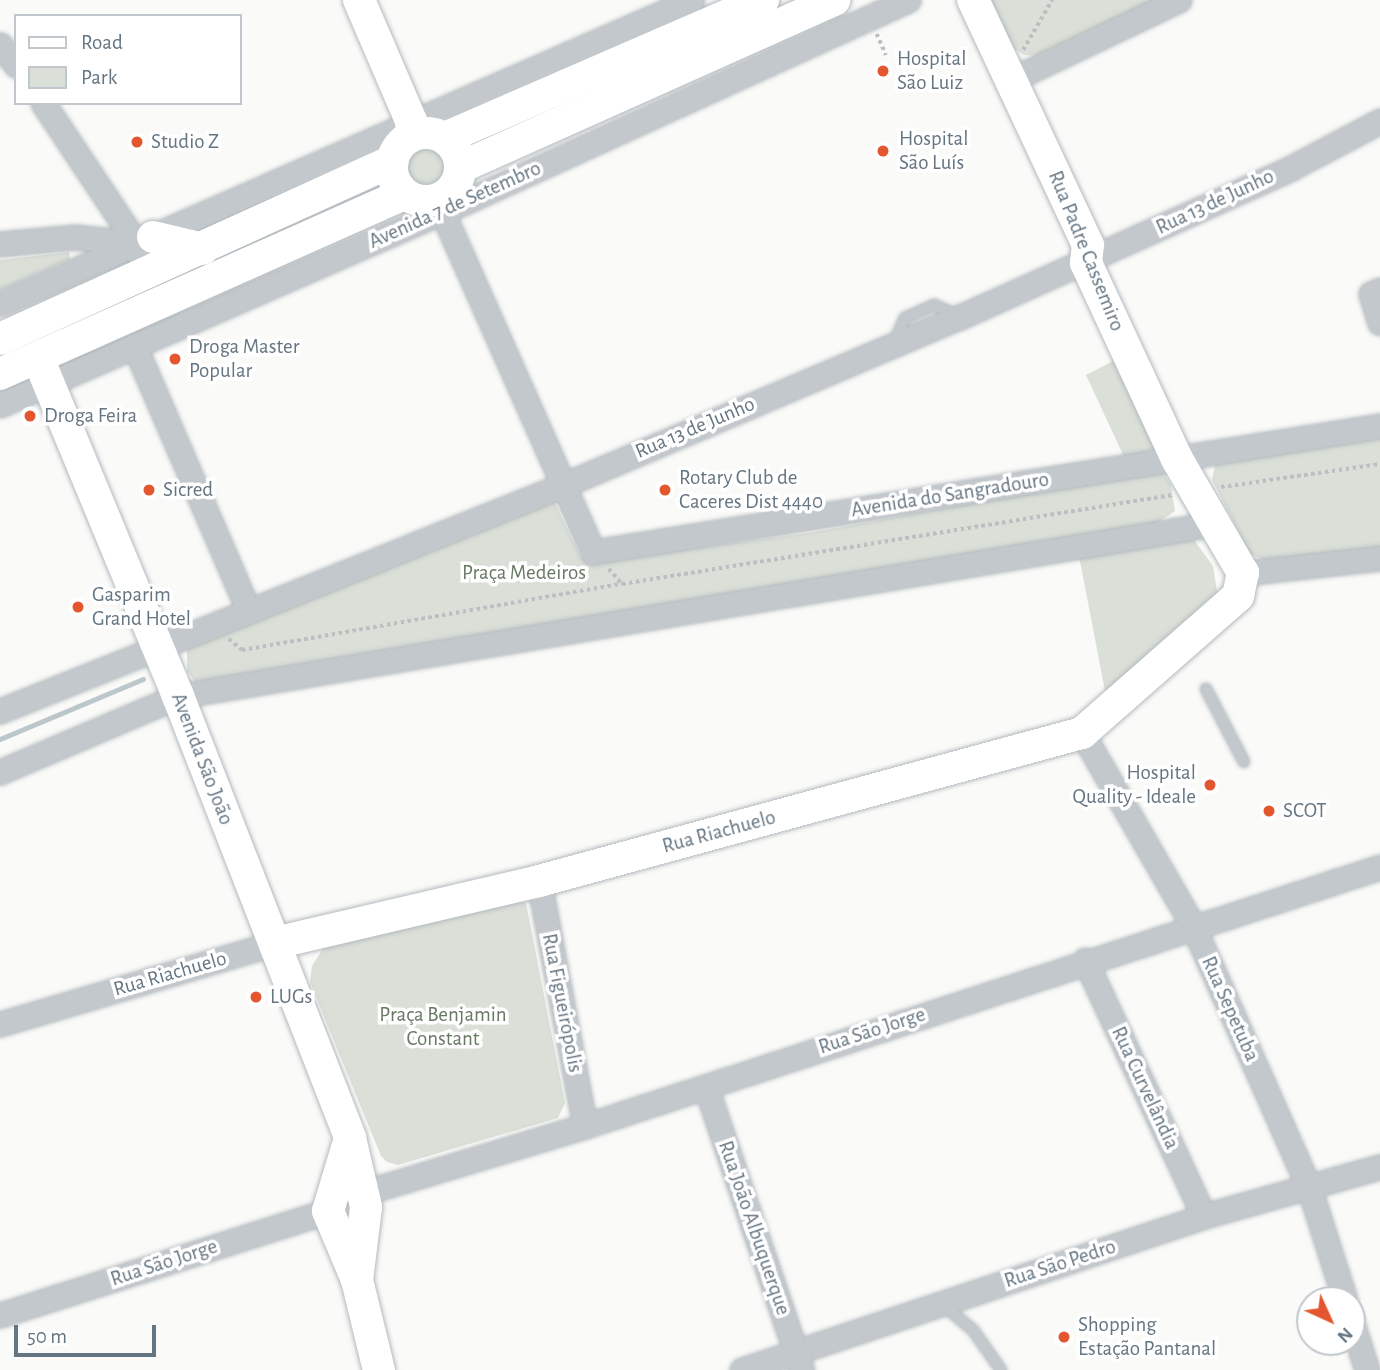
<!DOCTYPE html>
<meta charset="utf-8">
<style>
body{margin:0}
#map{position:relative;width:1380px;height:1370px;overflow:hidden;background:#fafaf8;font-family:"Alegreya Sans",sans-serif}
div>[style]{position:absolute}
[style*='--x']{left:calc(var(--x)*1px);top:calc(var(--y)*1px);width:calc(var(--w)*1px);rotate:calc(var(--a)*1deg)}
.green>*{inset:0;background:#dadfd7}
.round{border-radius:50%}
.stream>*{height:5px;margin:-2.5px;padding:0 2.5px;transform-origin:2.5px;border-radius:2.5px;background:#bbc7cb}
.path>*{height:3.5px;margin-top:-1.75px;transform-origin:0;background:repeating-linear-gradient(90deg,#bbbfc2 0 3.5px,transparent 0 7px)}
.roads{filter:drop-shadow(0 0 2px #b3babf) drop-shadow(0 0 2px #b3babf)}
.lane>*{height:10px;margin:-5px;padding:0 5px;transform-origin:5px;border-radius:5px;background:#c3c8cc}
.street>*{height:23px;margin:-11.5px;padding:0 11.5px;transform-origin:11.5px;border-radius:11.5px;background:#c3c8cc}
.secondary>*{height:32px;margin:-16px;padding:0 16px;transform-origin:16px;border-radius:16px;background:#fff}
.secondary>.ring{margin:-16px;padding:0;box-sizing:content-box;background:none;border:32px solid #fff;border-radius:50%}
.dots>*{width:19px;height:19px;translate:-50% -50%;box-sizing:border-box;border:4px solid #fff;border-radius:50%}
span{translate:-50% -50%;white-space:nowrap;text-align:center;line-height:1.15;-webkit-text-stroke:7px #fff;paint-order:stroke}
.poi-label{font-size:21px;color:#657683}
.left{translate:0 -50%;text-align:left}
.right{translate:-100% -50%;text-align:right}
.street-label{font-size:21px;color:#657683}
.park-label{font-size:21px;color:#687a64}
.legend{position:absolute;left:14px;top:14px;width:228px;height:91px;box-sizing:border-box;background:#fff;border:2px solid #c1c8cd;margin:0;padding:9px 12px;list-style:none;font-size:21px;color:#657683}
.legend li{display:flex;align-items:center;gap:14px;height:35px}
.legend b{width:35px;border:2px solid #c1c8cd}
.north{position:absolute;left:1296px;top:1286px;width:70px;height:70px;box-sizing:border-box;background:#fff;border:2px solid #c1c8cd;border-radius:50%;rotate:135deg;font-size:19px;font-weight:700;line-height:28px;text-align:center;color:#657683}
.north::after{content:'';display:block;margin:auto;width:24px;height:32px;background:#e4572e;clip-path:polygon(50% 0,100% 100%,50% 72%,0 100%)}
.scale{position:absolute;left:14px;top:1325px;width:142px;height:32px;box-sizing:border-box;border:4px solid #657683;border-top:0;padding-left:9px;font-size:21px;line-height:24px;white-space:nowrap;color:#657683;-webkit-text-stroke:5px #fff;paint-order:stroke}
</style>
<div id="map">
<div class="green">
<div style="clip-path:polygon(989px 0,1160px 0,1043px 56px,1024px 55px,1012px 47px)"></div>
<div class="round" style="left:404px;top:146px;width:42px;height:42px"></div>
<div style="clip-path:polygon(69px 252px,70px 259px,0 290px,0 260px)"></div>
<div style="clip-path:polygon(1121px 357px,1160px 443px,1155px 454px,1125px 459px,1086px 375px)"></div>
<div style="clip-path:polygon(1380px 432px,1380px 548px,1267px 561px,1250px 554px,1212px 480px,1216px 460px)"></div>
<div style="clip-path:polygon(1161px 469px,1171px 485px,1175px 511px,1154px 525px,196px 683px,187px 671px,187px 646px,549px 501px,554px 501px,581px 557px,620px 558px,808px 533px)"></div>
<div style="clip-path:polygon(1182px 539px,1194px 540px,1213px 566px,1218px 597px,1106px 696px,1079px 556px)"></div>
<div style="clip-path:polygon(511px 896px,526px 903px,565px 1103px,558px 1118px,398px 1165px,387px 1162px,381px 1156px,310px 982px,312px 966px,324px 947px)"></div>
</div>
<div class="stream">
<div style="--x:0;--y:739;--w:155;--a:-22.8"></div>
</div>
<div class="path">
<div style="--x:877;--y:34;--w:23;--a:67"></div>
<div style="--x:1023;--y:50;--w:58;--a:-59.9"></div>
<div style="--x:1221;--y:487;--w:161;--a:-8.2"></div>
<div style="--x:609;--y:569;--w:20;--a:49"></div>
<div style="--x:622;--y:584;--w:557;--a:-9.19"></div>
<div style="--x:229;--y:639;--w:17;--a:40"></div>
<div style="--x:242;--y:650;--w:386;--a:-9.9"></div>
</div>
<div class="roads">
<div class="lane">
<div style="--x:895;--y:341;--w:25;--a:-67"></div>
<div style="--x:905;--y:318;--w:32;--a:-24"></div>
<div style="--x:934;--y:305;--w:25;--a:23"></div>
<div style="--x:1206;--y:689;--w:82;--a:62.5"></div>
<div style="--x:942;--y:1304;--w:40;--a:40"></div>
<div style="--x:973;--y:1330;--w:49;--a:55"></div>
</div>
<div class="street">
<div style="--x:0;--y:45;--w:26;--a:51"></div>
<div style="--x:1011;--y:80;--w:186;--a:-25.5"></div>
<div style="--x:43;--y:103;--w:168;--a:56.4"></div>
<div style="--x:136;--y:243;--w:15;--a:74"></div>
<div style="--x:437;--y:200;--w:385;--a:66.1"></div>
<div style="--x:593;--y:552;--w:797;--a:-9.1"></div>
<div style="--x:0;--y:244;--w:75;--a:-5.3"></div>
<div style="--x:75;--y:237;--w:58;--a:5.9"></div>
<div style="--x:1380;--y:290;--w:10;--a:156"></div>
<div style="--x:1371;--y:294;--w:30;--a:73"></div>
<div style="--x:0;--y:303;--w:755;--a:-23.65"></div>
<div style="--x:135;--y:347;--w:285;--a:66.7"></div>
<div style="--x:0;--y:405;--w:485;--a:-23.6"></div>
<div style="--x:445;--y:211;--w:509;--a:-24.5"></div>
<div style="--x:1243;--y:573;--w:138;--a:-6.2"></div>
<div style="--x:0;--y:711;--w:610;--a:-21.85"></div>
<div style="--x:566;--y:484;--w:428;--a:-23"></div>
<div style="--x:960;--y:317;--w:363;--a:-24.2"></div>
<div style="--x:1291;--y:168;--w:101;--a:-27.8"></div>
<div style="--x:1082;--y:733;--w:225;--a:60.1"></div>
<div style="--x:1194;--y:928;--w:283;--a:66.1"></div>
<div style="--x:1309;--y:1187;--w:119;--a:72.3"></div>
<div style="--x:0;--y:772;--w:194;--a:-23.1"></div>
<div style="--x:178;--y:696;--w:1050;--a:-9.43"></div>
<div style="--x:539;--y:881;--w:249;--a:79.4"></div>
<div style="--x:1085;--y:960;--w:282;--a:65.1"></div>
<div style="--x:0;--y:1024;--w:287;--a:-16.4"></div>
<div style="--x:706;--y:1087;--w:299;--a:71.3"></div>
<div style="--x:363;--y:1193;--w:232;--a:-16.8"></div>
<div style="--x:585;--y:1126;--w:836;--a:-18.04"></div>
<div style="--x:0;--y:1315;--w:344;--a:-17.6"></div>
<div style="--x:1352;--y:1323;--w:49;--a:72.3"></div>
<div style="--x:742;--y:1370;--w:487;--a:-18.4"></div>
<div style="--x:1204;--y:1216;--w:183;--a:-15.6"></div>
</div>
<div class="secondary">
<div style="--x:359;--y:0;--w:132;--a:66.7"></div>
<div style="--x:411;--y:121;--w:15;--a:86"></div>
<div class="ring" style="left:392px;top:133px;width:36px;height:36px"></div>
<div style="--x:445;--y:138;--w:347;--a:-23.5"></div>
<div style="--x:461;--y:167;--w:409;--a:-24.1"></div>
<div style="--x:153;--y:237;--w:51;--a:13.5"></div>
<div style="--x:0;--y:339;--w:431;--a:-24.4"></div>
<div style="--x:38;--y:358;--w:366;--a:67.5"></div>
<div style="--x:178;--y:696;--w:474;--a:68.7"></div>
<div style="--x:350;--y:1138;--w:71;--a:76.9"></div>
<div style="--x:366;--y:1207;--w:74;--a:97"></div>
<div style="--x:0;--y:374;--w:442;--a:-24"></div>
<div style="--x:275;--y:943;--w:271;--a:-13.2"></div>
<div style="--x:539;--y:881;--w:563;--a:-15.25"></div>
<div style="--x:1082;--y:733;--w:208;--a:-41.3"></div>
<div style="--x:1238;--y:596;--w:24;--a:-78"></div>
<div style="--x:1243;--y:573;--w:132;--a:-120.1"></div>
<div style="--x:1177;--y:459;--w:216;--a:-114.9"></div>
<div style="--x:1086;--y:263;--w:18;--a:-84"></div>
<div style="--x:1088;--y:245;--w:271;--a:-115.1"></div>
<div style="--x:350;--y:1138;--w:76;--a:106.8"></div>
<div style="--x:328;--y:1211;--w:75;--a:67.2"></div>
<div style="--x:357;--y:1280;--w:93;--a:76.3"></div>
</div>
</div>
<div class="dots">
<div style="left:883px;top:71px;background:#e4572e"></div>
<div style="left:137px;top:142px;background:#e4572e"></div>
<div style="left:883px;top:151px;background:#e4572e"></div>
<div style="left:175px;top:359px;background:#e4572e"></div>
<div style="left:30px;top:416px;background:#e4572e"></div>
<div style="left:149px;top:490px;background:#e4572e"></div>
<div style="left:665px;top:490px;background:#e4572e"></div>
<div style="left:78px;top:607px;background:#e4572e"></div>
<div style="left:1210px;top:785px;background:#e4572e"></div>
<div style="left:1269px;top:811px;background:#e4572e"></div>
<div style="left:256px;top:997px;background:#e4572e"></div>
<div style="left:1064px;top:1337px;background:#e4572e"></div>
</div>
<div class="poi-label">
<span class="left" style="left:897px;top:71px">Hospital<br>São Luiz</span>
<span class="left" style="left:899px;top:151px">Hospital<br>São Luís</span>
<span class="left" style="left:151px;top:142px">Studio Z</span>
<span class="left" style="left:189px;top:359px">Droga Master<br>Popular</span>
<span class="left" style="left:44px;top:416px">Droga Feira</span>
<span class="left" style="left:679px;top:490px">Rotary Club de<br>Caceres Dist 4440</span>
<span class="left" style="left:163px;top:490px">Sicred</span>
<span class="left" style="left:92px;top:607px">Gasparim<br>Grand Hotel</span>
<span class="right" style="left:1196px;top:785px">Hospital<br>Quality - Ideale</span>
<span class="left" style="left:1283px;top:811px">SCOT</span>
<span class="left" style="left:270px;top:997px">LUGs</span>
<span class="left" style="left:1078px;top:1337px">Shopping<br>Estação Pantanal</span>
</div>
<div class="street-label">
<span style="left:1215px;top:202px;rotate:-25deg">Rua 13 de Junho</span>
<span style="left:455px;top:205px;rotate:-24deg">Avenida 7 de Setembro</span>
<span style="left:1086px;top:251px;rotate:68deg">Rua Padre Cassemiro</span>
<span style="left:695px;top:428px;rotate:-23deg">Rua 13 de Junho</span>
<span style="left:950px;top:495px;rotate:-9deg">Avenida do Sangradouro</span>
<span style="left:202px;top:759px;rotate:69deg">Avenida São João</span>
<span style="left:719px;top:832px;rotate:-15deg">Rua Riachuelo</span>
<span style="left:170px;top:974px;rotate:-16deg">Rua Riachuelo</span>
<span style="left:562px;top:1003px;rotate:79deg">Rua Figueirópolis</span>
<span style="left:1230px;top:1009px;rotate:66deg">Rua Sepetuba</span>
<span style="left:872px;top:1031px;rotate:-18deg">Rua São Jorge</span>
<span style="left:1145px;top:1088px;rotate:65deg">Rua Curvelândia</span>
<span style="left:754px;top:1228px;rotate:71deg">Rua João Albuquerque</span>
<span style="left:164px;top:1263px;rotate:-18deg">Rua São Jorge</span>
<span style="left:1060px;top:1264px;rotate:-18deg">Rua São Pedro</span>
</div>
<div class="park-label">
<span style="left:524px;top:573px">Praça Medeiros</span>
<span style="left:443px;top:1027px">Praça Benjamin<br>Constant</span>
</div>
<ul class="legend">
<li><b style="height:9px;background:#fff"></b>Road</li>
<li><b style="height:19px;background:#dadfd7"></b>Park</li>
</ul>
<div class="north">N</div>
<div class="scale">50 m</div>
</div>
